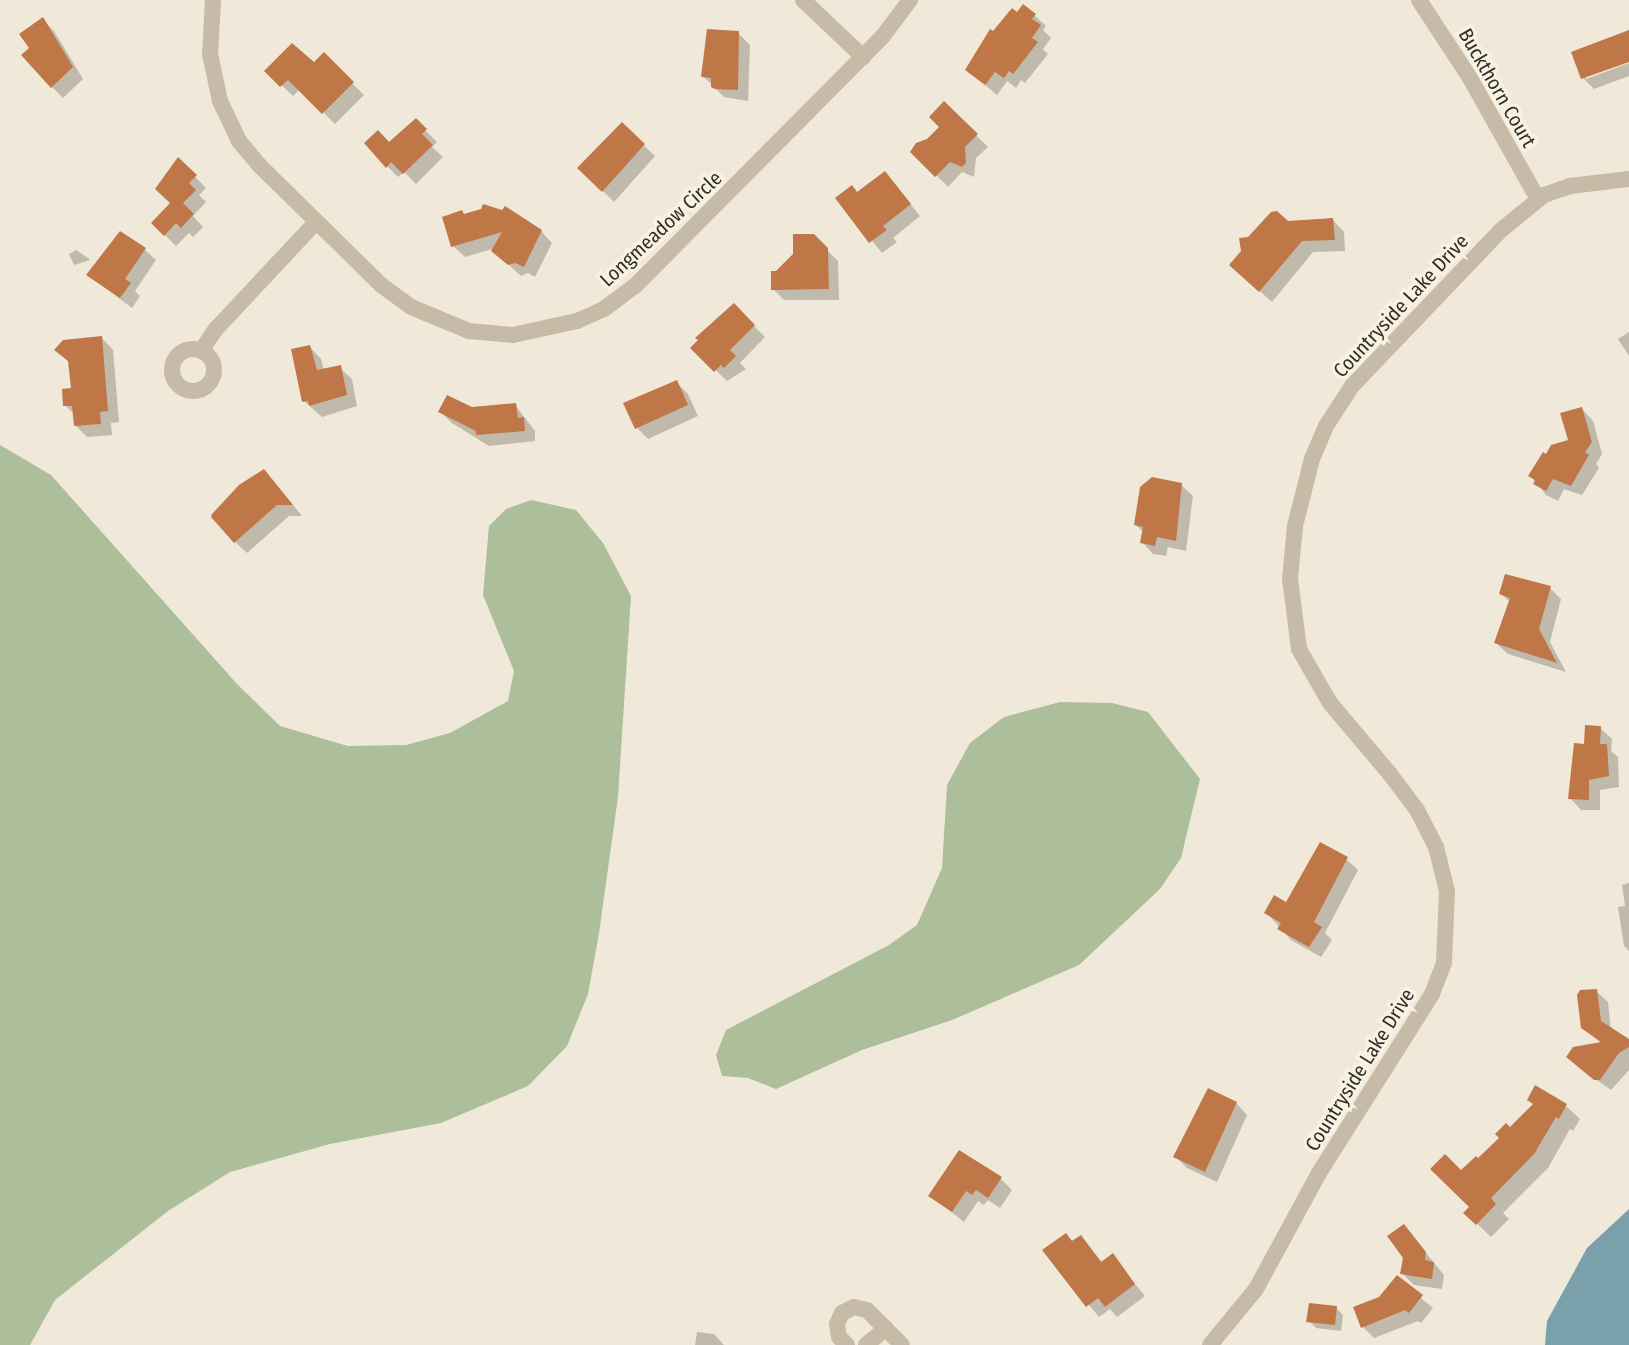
<!DOCTYPE html>
<style>
body{margin:0}
#map{position:relative;width:1629px;height:1345px;overflow:hidden;background:#f0e9d9;font-family:"Fira Sans Condensed",sans-serif}
div>[style]{position:absolute}
[style*='--x']{left:calc(var(--x)*1px);top:calc(var(--y)*1px);width:calc(var(--w)*1px);rotate:calc(var(--a)*1deg)}
.green>*{inset:0;background:#acbe9a}
.water>*{inset:0;background:#7aa1ab}
.shadow>*{inset:0;background:#0003}
.building>*{inset:0;background:#bf7748}
.street>*{height:16px;margin:-8px;padding:0 8px;transform-origin:8px;border-radius:8px;background:#c7baa6}
.street>.ring{margin:-8px;padding:0;box-sizing:content-box;background:none;border:16px solid #c7baa6;border-radius:50%}
span{translate:-50% -50%;white-space:nowrap;text-align:center;line-height:1.15;-webkit-text-stroke:7px #f8f2e5;paint-order:stroke}
.street-label{font-size:20px;color:#332d27}
</style>
<div id="map">
<div class="green">
<div style="clip-path:polygon(0 445px,51px 475px,237px 684px,280px 726px,348px 746px,406px 745px,450px 733px,508px 701px,514px 671px,483px 595px,489px 526px,506px 509px,531px 500px,576px 510px,603px 543px,631px 596px,618px 797px,599px 933px,588px 994px,567px 1046px,528px 1086px,441px 1123px,330px 1144px,230px 1172px,168px 1211px,55px 1300px,30px 1345px,0 1345px)"></div>
<div style="clip-path:polygon(1060px 702px,1112px 703px,1148px 712px,1200px 779px,1181px 858px,1160px 889px,1079px 965px,952px 1020px,862px 1050px,776px 1089px,748px 1078px,722px 1076px,716px 1055px,726px 1030px,889px 945px,917px 925px,942px 868px,947px 785px,970px 743px,1004px 717px)"></div>
</div>
<div class="water">
<div style="clip-path:polygon(1629px 1209px,1629px 1345px,1545px 1345px,1547px 1321px,1587px 1248px)"></div>
</div>
<div class="shadow">
<div style="clip-path:polygon(1017px 15px,1034px 15px,1046px 26px,1043px 30px,1051px 38px,1043px 49px,1048px 54px,1025px 83px,1021px 80px,1016px 88px,1007px 81px,997px 95px,967px 70px,993px 34px)"></div>
<div style="clip-path:polygon(43px 20px,54px 31px,83px 79px,63px 98px,52px 87px,32px 49px)"></div>
<div style="clip-path:polygon(1629px 32px,1629px 59px,1586px 75px,1586px 79px,1629px 63px,1629px 76px,1594px 89px,1583px 78px)"></div>
<div style="clip-path:polygon(738px 33px,750px 45px,748px 101px,724px 97px,703px 76px)"></div>
<div style="clip-path:polygon(324px 55px,364px 95px,335px 124px,300px 89px,293px 96px,267px 71px,314px 65px)"></div>
<div style="clip-path:polygon(944px 104px,988px 147px,976px 158px,974px 177px,962px 172px,948px 187px,913px 152px,942px 127px)"></div>
<div style="clip-path:polygon(416px 121px,437px 142px,432px 147px,443px 157px,416px 184px,404px 172px,398px 177px,387px 166px,389px 144px)"></div>
<div style="clip-path:polygon(622px 125px,655px 156px,614px 202px,580px 168px)"></div>
<div style="clip-path:polygon(179px 160px,206px 188px,199px 195px,206px 202px,193px 216px,203px 227px,193px 237px,189px 233px,176px 246px,153px 223px,172px 204px)"></div>
<div style="clip-path:polygon(885px 173px,920px 216px,893px 238px,897px 242px,882px 253px,838px 199px,858px 194px)"></div>
<div style="clip-path:polygon(465px 216px,541px 231px,552px 243px,535px 277px,528px 273px,521px 276px,492px 249px,465px 257px,453px 246px)"></div>
<div style="clip-path:polygon(1333px 220px,1344px 232px,1345px 251px,1313px 252px,1272px 302px,1243px 276px,1243px 252px,1249px 239px,1287px 223px)"></div>
<div style="clip-path:polygon(813px 236px,838px 261px,839px 300px,784px 300px,773px 289px,777px 273px)"></div>
<div style="clip-path:polygon(144px 249px,156px 260px,135px 291px,140px 296px,132px 308px,88px 275px)"></div>
<div style="clip-path:polygon(76px 250px,88px 258px,90px 260px,74px 265px,69px 254px)"></div>
<div style="clip-path:polygon(734px 306px,765px 337px,740px 363px,746px 369px,727px 381px,693px 348px)"></div>
<div style="clip-path:polygon(1629px 332px,1629px 356px,1618px 339px)"></div>
<div style="clip-path:polygon(102px 338px,113px 350px,119px 422px,111px 423px,112px 435px,87px 437px,76px 426px,75px 415px,65px 405px,73px 390px,70px 363px,57px 350px)"></div>
<div style="clip-path:polygon(310px 347px,321px 359px,324px 370px,340px 368px,352px 379px,357px 406px,322px 417px,304px 401px)"></div>
<div style="clip-path:polygon(677px 383px,688px 394px,698px 416px,648px 439px,637px 428px)"></div>
<div style="clip-path:polygon(515px 405px,535px 431px,535px 441px,489px 446px,452px 423px,441px 412px)"></div>
<div style="clip-path:polygon(1582px 409px,1593px 421px,1602px 454px,1596px 464px,1599px 468px,1582px 495px,1564px 489px,1558px 501px,1546px 495px,1531px 476px,1547px 456px,1571px 442px)"></div>
<div style="clip-path:polygon(275px 483px,302px 516px,289px 516px,247px 553px,235px 542px)"></div>
<div style="clip-path:polygon(1181px 485px,1193px 496px,1186px 551px,1168px 547px,1166px 556px,1153px 554px,1142px 542px,1144px 533px,1136px 525px)"></div>
<div style="clip-path:polygon(1550px 588px,1561px 599px,1550px 642px,1566px 672px,1508px 654px,1496px 643px,1511px 603px,1501px 594px)"></div>
<div style="clip-path:polygon(1600px 728px,1612px 739px,1611px 751px,1618px 757px,1619px 787px,1600px 790px,1600px 810px,1581px 810px,1570px 798px,1586px 746px)"></div>
<div style="clip-path:polygon(1346px 859px,1358px 870px,1325px 933px,1332px 940px,1321px 957px,1291px 940px,1267px 913px,1287px 905px)"></div>
<div style="clip-path:polygon(1629px 883px,1629px 951px,1624px 946px,1618px 907px,1625px 906px,1622px 885px)"></div>
<div style="clip-path:polygon(1596px 991px,1608px 1002px,1611px 1030px,1629px 1042px,1629px 1070px,1611px 1090px,1580px 1068px,1602px 1044px,1583px 1027px)"></div>
<div style="clip-path:polygon(1536px 1088px,1566px 1106px,1580px 1119px,1573px 1131px,1570px 1129px,1548px 1168px,1503px 1213px,1509px 1219px,1491px 1237px,1466px 1213px,1471px 1207px,1461px 1173px,1478px 1161px,1535px 1105px)"></div>
<div style="clip-path:polygon(1236px 1103px,1247px 1115px,1217px 1182px,1187px 1168px,1176px 1157px)"></div>
<div style="clip-path:polygon(1001px 1179px,1012px 1190px,1000px 1208px,988px 1200px,984px 1205px,978px 1201px,964px 1222px,930px 1195px)"></div>
<div style="clip-path:polygon(1404px 1226px,1444px 1275px,1442px 1289px,1414px 1285px,1402px 1273px)"></div>
<div style="clip-path:polygon(1081px 1237px,1103px 1263px,1112px 1256px,1145px 1296px,1117px 1317px,1110px 1309px,1099px 1317px,1045px 1251px)"></div>
<div style="clip-path:polygon(1397px 1278px,1433px 1308px,1421px 1323px,1418px 1321px,1374px 1338px,1363px 1327px)"></div>
<div style="clip-path:polygon(1336px 1308px,1343px 1315px,1341px 1331px,1316px 1328px,1309px 1321px)"></div>
<div style="clip-path:polygon(697px 1332px,714px 1334px,724px 1345px,695px 1345px)"></div>
</div>
<div class="building">
<div style="clip-path:polygon(1023px 4px,1036px 14px,1032px 19px,1041px 25px,1032px 38px,1038px 42px,1013px 74px,1009px 71px,1004px 78px,995px 72px,985px 85px,965px 70px,990px 29px,993px 31px,1012px 8px,1017px 12px)"></div>
<div style="clip-path:polygon(43px 17px,73px 67px,51px 88px,21px 55px,29px 48px,19px 34px)"></div>
<div style="clip-path:polygon(707px 29px,739px 31px,738px 90px,715px 89px,711px 87px,711px 78px,701px 77px)"></div>
<div style="clip-path:polygon(1629px 30px,1629px 62px,1581px 79px,1571px 52px)"></div>
<div style="clip-path:polygon(292px 43px,314px 62px,324px 52px,354px 82px,322px 114px,288px 80px,280px 87px,264px 71px)"></div>
<div style="clip-path:polygon(944px 101px,978px 134px,965px 147px,966px 163px,962px 167px,950px 162px,935px 177px,910px 152px,916px 143px,927px 139px,939px 127px,929px 117px)"></div>
<div style="clip-path:polygon(416px 118px,427px 129px,422px 134px,433px 145px,403px 174px,391px 162px,386px 168px,364px 143px,378px 130px,389px 142px)"></div>
<div style="clip-path:polygon(622px 122px,645px 144px,602px 192px,577px 168px)"></div>
<div style="clip-path:polygon(178px 157px,197px 175px,189px 183px,196px 190px,183px 203px,194px 214px,181px 228px,176px 223px,164px 236px,151px 223px,170px 203px,155px 189px)"></div>
<div style="clip-path:polygon(885px 171px,911px 204px,883px 226px,887px 230px,869px 243px,835px 198px,852px 185px,857px 192px)"></div>
<div style="clip-path:polygon(483px 204px,502px 210px,505px 206px,542px 230px,524px 267px,515px 263px,508px 265px,491px 251px,502px 232px,451px 247px,442px 217px,462px 210px,464px 214px,481px 209px)"></div>
<div style="clip-path:polygon(1277px 211px,1288px 221px,1333px 218px,1335px 240px,1302px 241px,1259px 292px,1229px 265px,1241px 251px,1239px 238px,1248px 237px,1271px 212px)"></div>
<div style="clip-path:polygon(120px 231px,146px 248px,125px 279px,131px 283px,120px 298px,86px 275px)"></div>
<div style="clip-path:polygon(793px 234px,814px 234px,828px 248px,829px 289px,771px 290px,771px 271px,776px 271px,793px 254px)"></div>
<div style="clip-path:polygon(734px 303px,755px 325px,730px 350px,736px 356px,724px 368px,721px 365px,714px 372px,690px 348px,698px 340px,695px 338px)"></div>
<div style="clip-path:polygon(102px 336px,108px 411px,100px 412px,101px 424px,74px 426px,72px 406px,63px 406px,62px 389px,71px 388px,68px 361px,54px 350px,63px 340px)"></div>
<div style="clip-path:polygon(310px 345px,317px 370px,341px 365px,347px 395px,309px 406px,308px 401px,302px 402px,291px 349px)"></div>
<div style="clip-path:polygon(677px 380px,688px 405px,635px 429px,623px 403px)"></div>
<div style="clip-path:polygon(447px 395px,472px 407px,516px 403px,518px 418px,524px 417px,525px 431px,476px 435px,476px 431px,438px 412px)"></div>
<div style="clip-path:polygon(1582px 407px,1592px 442px,1585px 452px,1589px 455px,1571px 486px,1553px 479px,1546px 491px,1533px 484px,1535px 480px,1528px 476px,1543px 452px,1546px 454px,1551px 445px,1568px 440px,1560px 413px)"></div>
<div style="clip-path:polygon(264px 469px,293px 505px,277px 505px,234px 543px,211px 517px,212px 514px,239px 485px)"></div>
<div style="clip-path:polygon(1152px 477px,1182px 483px,1176px 541px,1157px 537px,1155px 546px,1140px 543px,1143px 527px,1134px 525px,1140px 487px)"></div>
<div style="clip-path:polygon(1505px 574px,1551px 586px,1539px 629px,1557px 663px,1494px 643px,1510px 598px,1499px 594px)"></div>
<div style="clip-path:polygon(1585px 725px,1601px 726px,1600px 744px,1607px 744px,1609px 776px,1589px 780px,1589px 800px,1568px 799px,1574px 743px,1584px 744px)"></div>
<div style="clip-path:polygon(1320px 842px,1348px 857px,1314px 922px,1322px 927px,1309px 947px,1277px 929px,1281px 923px,1264px 913px,1274px 895px,1286px 902px)"></div>
<div style="clip-path:polygon(1597px 989px,1601px 1021px,1629px 1039px,1629px 1047px,1619px 1053px,1600px 1080px,1594px 1080px,1566px 1057px,1573px 1047px,1601px 1042px,1581px 1028px,1577px 995px,1580px 990px)"></div>
<div style="clip-path:polygon(1535px 1085px,1567px 1104px,1559px 1119px,1556px 1117px,1534px 1154px,1491px 1198px,1496px 1204px,1476px 1225px,1463px 1213px,1469px 1207px,1430px 1169px,1445px 1154px,1461px 1170px,1476px 1156px,1478px 1158px,1499px 1138px,1495px 1134px,1506px 1123px,1510px 1127px,1533px 1104px,1527px 1100px)"></div>
<div style="clip-path:polygon(1208px 1088px,1237px 1102px,1205px 1172px,1173px 1157px)"></div>
<div style="clip-path:polygon(959px 1150px,1002px 1177px,988px 1198px,976px 1190px,972px 1195px,966px 1191px,952px 1212px,928px 1196px)"></div>
<div style="clip-path:polygon(1404px 1224px,1426px 1252px,1425px 1260px,1434px 1262px,1432px 1279px,1400px 1274px,1403px 1258px,1387px 1236px)"></div>
<div style="clip-path:polygon(1066px 1233px,1072px 1241px,1081px 1235px,1101px 1262px,1113px 1253px,1135px 1284px,1105px 1307px,1098px 1298px,1086px 1307px,1042px 1250px)"></div>
<div style="clip-path:polygon(1397px 1275px,1423px 1295px,1409px 1313px,1405px 1310px,1361px 1328px,1353px 1307px,1379px 1297px)"></div>
<div style="clip-path:polygon(1309px 1303px,1337px 1306px,1335px 1325px,1306px 1322px)"></div>
</div>
<div class="street">
<div style="--x:213;--y:0;--w:54;--a:93.2"></div>
<div style="--x:210;--y:54;--w:48;--a:78"></div>
<div style="--x:220;--y:101;--w:44;--a:64.6"></div>
<div style="--x:239;--y:141;--w:31;--a:50"></div>
<div style="--x:259;--y:165;--w:171;--a:44.5"></div>
<div style="--x:381;--y:285;--w:37;--a:36"></div>
<div style="--x:411;--y:307;--w:63;--a:22.5"></div>
<div style="--x:469;--y:331;--w:44;--a:5.2"></div>
<div style="--x:513;--y:335;--w:66;--a:-12.3"></div>
<div style="--x:577;--y:321;--w:30;--a:-24"></div>
<div style="--x:604;--y:309;--w:39;--a:-37"></div>
<div style="--x:635;--y:286;--w:352;--a:-45.2"></div>
<div style="--x:883;--y:36;--w:45;--a:-53.1"></div>
<div style="--x:803;--y:0;--w:83;--a:43.5"></div>
<div style="--x:1419;--y:0;--w:93;--a:56.8"></div>
<div style="--x:1470;--y:78;--w:139;--a:60.7"></div>
<div class="ring" style="left:172px;top:349px;width:26px;height:26px"></div>
<div style="--x:201;--y:351;--w:25;--a:-56"></div>
<div style="--x:215;--y:330;--w:146;--a:-46.9"></div>
<div style="--x:847;--y:1345;--w:11;--a:-135"></div>
<div style="--x:839;--y:1337;--w:13;--a:-99"></div>
<div style="--x:837;--y:1324;--w:12;--a:-66"></div>
<div style="--x:842;--y:1313;--w:13;--a:-27"></div>
<div style="--x:854;--y:1307;--w:13;--a:13"></div>
<div style="--x:867;--y:1310;--w:49;--a:45"></div>
<div style="--x:866;--y:1345;--w:26;--a:-40"></div>
<div style="--x:1210;--y:1345;--w:72;--a:-50.6"></div>
<div style="--x:1256;--y:1289;--w:132;--a:-61.5"></div>
<div style="--x:1319;--y:1173;--w:212;--a:-57.7"></div>
<div style="--x:1432;--y:994;--w:34;--a:-69"></div>
<div style="--x:1444;--y:962;--w:71;--a:-87.6"></div>
<div style="--x:1447;--y:891;--w:45;--a:-104"></div>
<div style="--x:1436;--y:847;--w:42;--a:-117.2"></div>
<div style="--x:1417;--y:810;--w:45;--a:-126.9"></div>
<div style="--x:1390;--y:774;--w:93;--a:-130.2"></div>
<div style="--x:1330;--y:703;--w:62;--a:-119.9"></div>
<div style="--x:1299;--y:649;--w:71;--a:-97.3"></div>
<div style="--x:1290;--y:579;--w:53;--a:-84.6"></div>
<div style="--x:1295;--y:526;--w:69;--a:-75.8"></div>
<div style="--x:1312;--y:459;--w:36;--a:-67"></div>
<div style="--x:1326;--y:426;--w:48;--a:-57"></div>
<div style="--x:1352;--y:386;--w:214;--a:-46.3"></div>
<div style="--x:1500;--y:231;--w:57;--a:-39.3"></div>
<div style="--x:1544;--y:195;--w:28;--a:-19"></div>
<div style="--x:1570;--y:186;--w:59;--a:-6.8"></div>
</div>
<div class="street-label">
<span style="left:1497px;top:88px;rotate:60deg">Buckthorn Court</span>
<span style="left:661px;top:229px;rotate:-43deg">Longmeadow Circle</span>
<span style="left:1401px;top:306px;rotate:-47deg">Countryside Lake Drive</span>
<span style="left:1360px;top:1070px;rotate:-58deg">Countryside Lake Drive</span>
</div>
</div>
